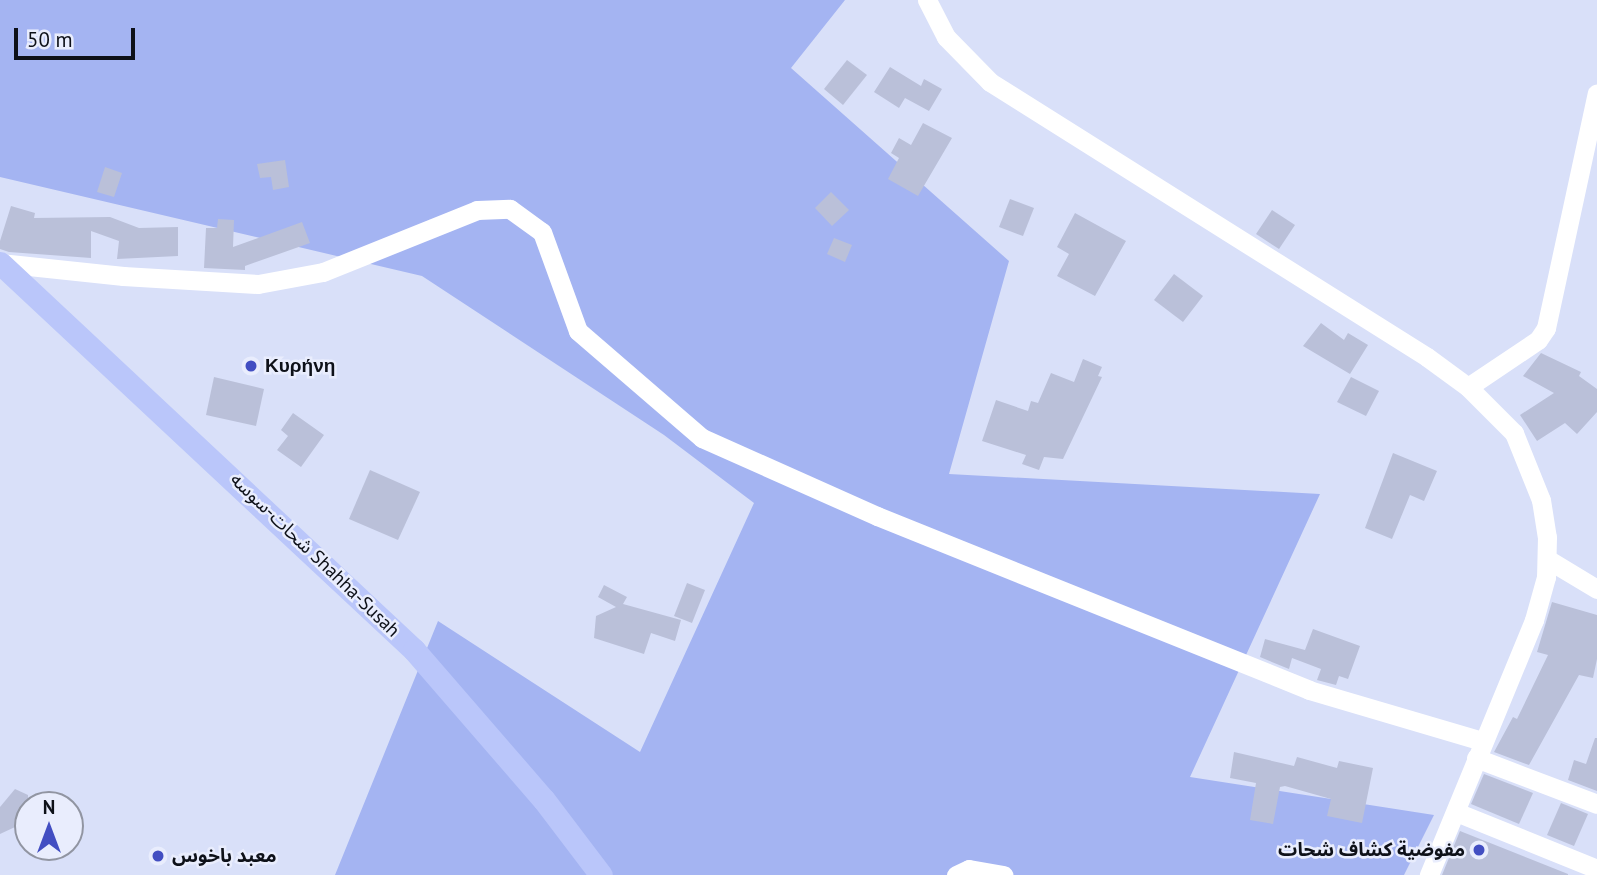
<!DOCTYPE html>
<meta charset="utf-8">
<style>
body{margin:0}
#map{position:relative;width:1597px;height:875px;overflow:hidden;background:#d9e0f9;font-family:"PT Sans","Noto Sans Arabic",sans-serif}
div>[style]{position:absolute}
[style*='--x']{left:calc(var(--x)*1px);top:calc(var(--y)*1px);width:calc(var(--w)*1px);rotate:calc(var(--a)*1deg)}
.green>*{inset:0;background:#a4b4f2}
.building>*{inset:0;background:#bac0d9}
.minor>*{height:19px;margin:-9.5px;padding:0 9.5px;transform-origin:9.5px;border-radius:9.5px;background:#fff}
.major>*{height:23px;margin:-11.5px;padding:0 11.5px;transform-origin:11.5px;border-radius:11.5px;background:#bac6fa}
.dots>*{width:19px;height:19px;translate:-50% -50%;box-sizing:border-box;border:4px solid #e9edfd;border-radius:50%}
span{translate:-50% -50%;white-space:nowrap;text-align:center;line-height:1.15;-webkit-text-stroke:5px #e9edfd;paint-order:stroke}
.poi-label{font-size:19px;color:#0e1119;font-weight:700}
.left{translate:0 -50%;text-align:left}
.right{translate:-100% -50%;text-align:right}
.street-label{font-size:19px;color:#0e1119}
.north{position:absolute;left:14px;top:791px;width:70px;height:70px;box-sizing:border-box;background:#e9edfd;border:2px solid #9195a2;border-radius:50%;rotate:0deg;font-size:19px;font-weight:700;line-height:28px;text-align:center;color:#0e1119}
.north::after{content:'';display:block;margin:auto;width:24px;height:32px;background:#424ec2;clip-path:polygon(50% 0,100% 100%,50% 72%,0 100%)}
.scale{position:absolute;left:14px;top:28px;width:121px;height:32px;box-sizing:border-box;border:4px solid #0e1119;border-top:0;padding-left:9px;font-size:21px;line-height:24px;white-space:nowrap;color:#0e1119;-webkit-text-stroke:5px #e9edfd;paint-order:stroke}
</style>
<div id="map">
<div class="green">
<div style="clip-path:polygon(0 0,845px 0,791px 68px,1009px 261px,949px 474px,1320px 494px,1190px 777px,1434px 815px,1404px 875px,335px 875px,438px 621px,640px 752px,754px 503px,664px 435px,422px 276px,0 177px)"></div>
</div>
<div class="building">
<div style="clip-path:polygon(847px 60px,867px 75px,843px 105px,824px 89px)"></div>
<div style="clip-path:polygon(890px 67px,921px 86px,924px 79px,942px 89px,929px 111px,905px 98px,899px 108px,874px 92px)"></div>
<div style="clip-path:polygon(923px 123px,952px 138px,918px 196px,888px 179px,899px 158px,891px 153px,899px 138px,911px 145px)"></div>
<div style="clip-path:polygon(285px 160px,289px 187px,273px 190px,271px 177px,260px 178px,257px 164px)"></div>
<div style="clip-path:polygon(105px 167px,122px 173px,114px 197px,97px 192px)"></div>
<div style="clip-path:polygon(831px 192px,849px 210px,832px 226px,815px 208px)"></div>
<div style="clip-path:polygon(1010px 199px,1034px 208px,1023px 236px,999px 227px)"></div>
<div style="clip-path:polygon(11px 206px,35px 213px,34px 218px,110px 217px,139px 228px,178px 227px,178px 256px,117px 259px,119px 241px,91px 231px,91px 258px,9px 252px,0 249px,0 241px)"></div>
<div style="clip-path:polygon(1272px 210px,1295px 225px,1279px 249px,1256px 234px)"></div>
<div style="clip-path:polygon(1075px 213px,1126px 241px,1095px 296px,1057px 276px,1069px 254px,1057px 247px)"></div>
<div style="clip-path:polygon(218px 219px,234px 220px,233px 247px,302px 222px,310px 243px,245px 266px,245px 270px,204px 268px,206px 228px,217px 228px)"></div>
<div style="clip-path:polygon(834px 238px,852px 245px,845px 262px,827px 254px)"></div>
<div style="clip-path:polygon(1174px 274px,1203px 296px,1183px 322px,1154px 300px)"></div>
<div style="clip-path:polygon(1321px 323px,1344px 340px,1348px 333px,1368px 345px,1350px 374px,1303px 346px)"></div>
<div style="clip-path:polygon(1541px 353px,1581px 372px,1579px 376px,1597px 389px,1597px 412px,1577px 434px,1565px 423px,1537px 441px,1520px 415px,1554px 393px,1523px 376px)"></div>
<div style="clip-path:polygon(1083px 359px,1102px 367px,1098px 376px,1102px 377px,1063px 459px,1044px 457px,1039px 470px,1022px 464px,1026px 455px,982px 441px,996px 400px,1028px 411px,1031px 401px,1038px 403px,1051px 373px,1074px 382px)"></div>
<div style="clip-path:polygon(214px 377px,264px 389px,256px 426px,206px 415px)"></div>
<div style="clip-path:polygon(1351px 377px,1379px 391px,1366px 416px,1337px 402px)"></div>
<div style="clip-path:polygon(293px 413px,324px 435px,301px 467px,277px 450px,288px 436px,281px 430px)"></div>
<div style="clip-path:polygon(1393px 453px,1437px 471px,1424px 501px,1410px 495px,1392px 539px,1365px 528px)"></div>
<div style="clip-path:polygon(370px 470px,420px 492px,398px 540px,349px 519px)"></div>
<div style="clip-path:polygon(687px 583px,705px 590px,692px 623px,674px 616px)"></div>
<div style="clip-path:polygon(604px 585px,627px 597px,623px 604px,681px 620px,675px 641px,651px 633px,644px 654px,594px 638px,596px 616px,616px 607px,598px 597px)"></div>
<div style="clip-path:polygon(1552px 602px,1597px 615px,1597px 659px,1593px 678px,1579px 675px,1529px 765px,1494px 752px,1513px 717px,1517px 719px,1548px 655px,1537px 652px)"></div>
<div style="clip-path:polygon(1313px 629px,1360px 646px,1348px 679px,1339px 676px,1336px 685px,1317px 680px,1321px 669px,1292px 658px,1289px 669px,1260px 657px,1265px 639px,1305px 650px)"></div>
<div style="clip-path:polygon(1595px 738px,1597px 738px,1597px 791px,1568px 780px,1574px 760px,1586px 764px)"></div>
<div style="clip-path:polygon(1234px 752px,1294px 766px,1297px 757px,1337px 768px,1339px 761px,1373px 768px,1362px 823px,1327px 816px,1331px 799px,1285px 786px,1280px 787px,1273px 824px,1250px 820px,1256px 783px,1230px 778px)"></div>
<div style="clip-path:polygon(1484px 774px,1533px 793px,1519px 824px,1471px 804px)"></div>
<div style="clip-path:polygon(15px 789px,28px 795px,28px 821px,0 834px,0 807px)"></div>
<div style="clip-path:polygon(1561px 803px,1588px 814px,1574px 846px,1547px 835px)"></div>
<div style="clip-path:polygon(1460px 831px,1568px 874px,1568px 875px,1442px 875px)"></div>
</div>
<div class="minor">
<div style="--x:927;--y:0;--w:42;--a:62.8"></div>
<div style="--x:946;--y:37;--w:63;--a:45.6"></div>
<div style="--x:990;--y:82;--w:516;--a:32.18"></div>
<div style="--x:1427;--y:357;--w:51;--a:36.2"></div>
<div style="--x:1468;--y:387;--w:65;--a:45"></div>
<div style="--x:1514;--y:433;--w:72;--a:68.1"></div>
<div style="--x:1541;--y:500;--w:37;--a:81"></div>
<div style="--x:1547;--y:537;--w:40;--a:91.4"></div>
<div style="--x:1546;--y:577;--w:45;--a:105.6"></div>
<div style="--x:1534;--y:620;--w:276;--a:112.4"></div>
<div style="--x:0;--y:263;--w:124;--a:6"></div>
<div style="--x:123;--y:276;--w:135;--a:3.4"></div>
<div style="--x:258;--y:284;--w:66;--a:-10.5"></div>
<div style="--x:323;--y:272;--w:166;--a:-21.9"></div>
<div style="--x:477;--y:210;--w:33;--a:-2"></div>
<div style="--x:510;--y:209;--w:39;--a:36"></div>
<div style="--x:542;--y:232;--w:105;--a:70"></div>
<div style="--x:578;--y:331;--w:164;--a:40.8"></div>
<div style="--x:702;--y:438;--w:192;--a:24"></div>
<div style="--x:877;--y:516;--w:466;--a:21.9"></div>
<div style="--x:1309;--y:690;--w:180;--a:16.4"></div>
<div style="--x:1468;--y:387;--w:84;--a:-33.9"></div>
<div style="--x:1538;--y:340;--w:14;--a:-56"></div>
<div style="--x:1546;--y:328;--w:240;--a:-77.8"></div>
<div style="--x:1547;--y:559;--w:58;--a:31"></div>
<div style="--x:1476;--y:758;--w:129;--a:20.8"></div>
<div style="--x:1456;--y:812;--w:152;--a:22"></div>
<div style="--x:956;--y:875;--w:14;--a:-25"></div>
<div style="--x:969;--y:869;--w:35;--a:10"></div>
</div>
<div class="major">
<div style="--x:0;--y:263;--w:567;--a:43.07"></div>
<div style="--x:414;--y:650;--w:198;--a:49.1"></div>
<div style="--x:544;--y:800;--w:94;--a:52.8"></div>
</div>
<div class="dots">
<div style="left:251px;top:366px;background:#424ec2"></div>
<div style="left:1479px;top:850px;background:#424ec2"></div>
<div style="left:158px;top:856px;background:#424ec2"></div>
</div>
<div class="poi-label">
<span class="left" style="left:265px;top:366px">Κυρήνη</span>
<span class="right" style="left:1465px;top:850px">مفوضية كشاف شحات</span>
<span class="left" style="left:172px;top:856px">معبد باخوس</span>
</div>
<div class="street-label">
<span style="left:315px;top:555px;rotate:44deg">شحات-سوسه Shahha-Susah</span>
</div>
<div class="north">N</div>
<div class="scale">50 m</div>
</div>
